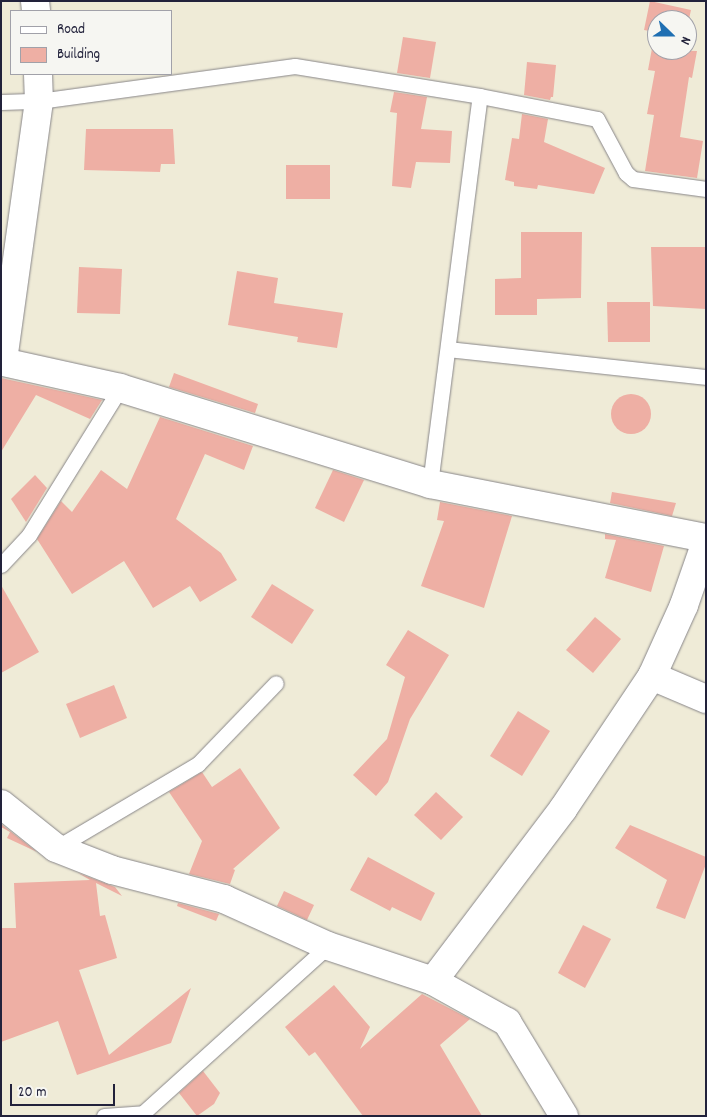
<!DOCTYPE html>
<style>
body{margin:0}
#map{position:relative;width:707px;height:1117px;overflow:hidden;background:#efebd7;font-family:Dekko,sans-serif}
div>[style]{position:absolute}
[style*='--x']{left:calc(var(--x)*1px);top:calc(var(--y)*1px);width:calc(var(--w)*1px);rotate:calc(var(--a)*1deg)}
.building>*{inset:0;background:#eeafa4}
.round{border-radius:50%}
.roads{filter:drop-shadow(0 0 1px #888689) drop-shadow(0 0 1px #888689)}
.service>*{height:15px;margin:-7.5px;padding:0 7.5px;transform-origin:7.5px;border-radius:7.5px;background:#fff}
.minor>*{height:28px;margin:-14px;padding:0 14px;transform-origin:14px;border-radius:14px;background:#fff}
span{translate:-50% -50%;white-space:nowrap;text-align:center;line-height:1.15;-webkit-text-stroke:5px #f6f6f2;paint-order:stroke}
.frame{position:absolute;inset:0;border:2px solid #22223b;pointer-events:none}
.legend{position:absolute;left:10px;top:10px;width:162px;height:65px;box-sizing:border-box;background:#f6f6f2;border:1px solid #a1a1a9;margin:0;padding:6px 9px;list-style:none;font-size:15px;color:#22223b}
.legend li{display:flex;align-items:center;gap:10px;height:25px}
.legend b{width:25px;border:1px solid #a1a1a9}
.north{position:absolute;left:647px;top:10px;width:50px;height:50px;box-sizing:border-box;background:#f6f6f2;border:1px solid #a1a1a9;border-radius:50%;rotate:112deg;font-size:14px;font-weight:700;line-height:20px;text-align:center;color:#22223b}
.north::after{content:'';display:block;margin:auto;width:18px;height:22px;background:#1f6fb2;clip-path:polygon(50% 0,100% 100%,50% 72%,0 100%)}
.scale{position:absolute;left:10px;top:1084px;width:105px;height:22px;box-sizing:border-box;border:2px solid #22223b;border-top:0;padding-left:6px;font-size:15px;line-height:18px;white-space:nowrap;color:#22223b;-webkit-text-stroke:4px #f6f6f2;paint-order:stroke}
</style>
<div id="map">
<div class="building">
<div style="clip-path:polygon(650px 1px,691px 10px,687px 28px,687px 20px,657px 20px,657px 50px,697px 51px,692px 78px,689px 77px,680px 137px,703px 141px,697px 178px,645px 171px,654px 115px,647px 114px,655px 71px,648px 70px,655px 32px,644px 30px)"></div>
<div style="clip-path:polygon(403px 37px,436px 42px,430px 78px,397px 73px)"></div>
<div style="clip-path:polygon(527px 62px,556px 65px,553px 97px,551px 97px,550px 100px,524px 95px)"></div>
<div style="clip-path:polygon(394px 92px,427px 97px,421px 129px,452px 131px,450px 163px,416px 162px,411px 188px,392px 186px,397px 113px,390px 112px)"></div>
<div style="clip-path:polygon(522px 114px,548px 119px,544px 142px,605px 168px,594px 194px,538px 185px,537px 189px,514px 186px,514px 182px,505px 180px,512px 138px,519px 139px)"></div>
<div style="clip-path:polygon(86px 129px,173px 129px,175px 164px,161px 164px,160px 172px,84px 170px)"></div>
<div style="clip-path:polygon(286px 165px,330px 165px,330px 199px,286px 199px)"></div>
<div style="clip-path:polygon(521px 232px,582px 232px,581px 298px,537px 299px,537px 315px,495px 315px,495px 279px,521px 278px)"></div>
<div style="clip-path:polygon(651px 247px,706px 247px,706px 309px,653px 306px)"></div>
<div style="clip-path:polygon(79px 267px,122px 269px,120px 314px,77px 313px)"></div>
<div style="clip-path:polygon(237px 271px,278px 278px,274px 303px,343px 313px,337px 348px,297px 342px,298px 337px,228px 325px)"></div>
<div style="clip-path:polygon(607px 302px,650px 302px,650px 342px,608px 342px)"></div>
<div style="clip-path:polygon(174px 373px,258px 404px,255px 413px,169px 387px)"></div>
<div style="clip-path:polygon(1px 378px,102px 400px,90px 419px,36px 395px,1px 452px)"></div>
<div class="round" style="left:611px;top:394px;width:40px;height:40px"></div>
<div style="clip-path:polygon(160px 417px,253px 446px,244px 470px,205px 454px,176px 519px,221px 553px,237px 580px,200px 602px,190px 586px,153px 608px,124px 561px,72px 594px,37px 539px,61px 501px,72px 512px,101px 470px,127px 489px)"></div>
<div style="clip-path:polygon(333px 470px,364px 480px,344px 522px,315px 508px)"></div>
<div style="clip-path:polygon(35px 475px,47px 488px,26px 522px,11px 499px)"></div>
<div style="clip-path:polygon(612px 492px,676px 503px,672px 516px,610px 503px)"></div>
<div style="clip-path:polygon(440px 502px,512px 516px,484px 608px,421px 586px,444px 521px,437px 520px)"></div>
<div style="clip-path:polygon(605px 534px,664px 546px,651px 592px,605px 578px,616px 540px,605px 539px)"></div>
<div style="clip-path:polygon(272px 584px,314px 610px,292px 644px,251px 617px)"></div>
<div style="clip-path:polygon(1px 585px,39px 652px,1px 673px)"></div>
<div style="clip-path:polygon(595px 617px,621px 639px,593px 673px,566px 650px)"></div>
<div style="clip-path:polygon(408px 630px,449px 655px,410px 719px,388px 782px,376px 796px,353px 775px,387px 739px,405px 677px,386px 665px)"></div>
<div style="clip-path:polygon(114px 685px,127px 718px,80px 738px,66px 704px)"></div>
<div style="clip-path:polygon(518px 711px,550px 731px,522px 776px,490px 756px)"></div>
<div style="clip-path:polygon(240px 768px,280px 828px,233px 869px,235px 870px,230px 884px,189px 874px,202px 841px,169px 792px,202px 772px,212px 787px)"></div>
<div style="clip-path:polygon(436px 792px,463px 817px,441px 840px,414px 815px)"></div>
<div style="clip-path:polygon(1px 824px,37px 852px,7px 838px,10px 832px,1px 827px)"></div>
<div style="clip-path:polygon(630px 825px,706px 857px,706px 864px,685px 919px,656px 908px,667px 880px,615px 848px)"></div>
<div style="clip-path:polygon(368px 857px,435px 893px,421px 921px,392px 907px,390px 911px,350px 890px)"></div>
<div style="clip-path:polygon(78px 873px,115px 887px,122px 896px,96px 883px,100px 916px,105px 915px,117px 958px,79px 970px,109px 1055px,191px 988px,171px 1043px,77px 1075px,58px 1021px,1px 1042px,1px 928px,16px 928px,14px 883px,90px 880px)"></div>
<div style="clip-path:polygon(284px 891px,314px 905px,307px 920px,277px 906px)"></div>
<div style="clip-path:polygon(178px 903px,219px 914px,216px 921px,177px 906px)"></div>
<div style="clip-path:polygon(583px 925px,611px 939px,585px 988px,558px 973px)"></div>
<div style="clip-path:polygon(334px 985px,370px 1027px,360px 1049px,422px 994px,470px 1019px,440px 1045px,482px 1116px,363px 1116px,315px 1052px,309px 1056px,285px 1027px)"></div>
<div style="clip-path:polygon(203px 1071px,220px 1093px,214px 1104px,197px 1116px,179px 1093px)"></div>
</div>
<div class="roads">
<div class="service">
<div style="--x:1;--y:102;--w:38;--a:-2"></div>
<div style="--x:39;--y:101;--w:258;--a:-7.8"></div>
<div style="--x:295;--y:66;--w:187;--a:9.2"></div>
<div style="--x:480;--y:96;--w:119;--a:11.1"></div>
<div style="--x:597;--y:119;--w:61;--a:61.8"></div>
<div style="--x:626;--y:173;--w:9;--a:41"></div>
<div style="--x:633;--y:179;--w:74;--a:7.8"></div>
<div style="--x:448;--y:349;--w:260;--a:6.2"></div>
<div style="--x:430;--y:484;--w:391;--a:-82.7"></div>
<div style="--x:1;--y:565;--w:41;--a:-47"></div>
<div style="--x:29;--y:535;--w:173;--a:-58.2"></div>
<div style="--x:56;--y:848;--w:165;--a:-30.6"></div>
<div style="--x:198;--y:764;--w:112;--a:-46.1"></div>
<div style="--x:104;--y:1116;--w:39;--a:-4"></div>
<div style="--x:143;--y:1113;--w:249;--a:-42.1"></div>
</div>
<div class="minor">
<div style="--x:35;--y:1;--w:10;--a:84"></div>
<div style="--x:38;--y:74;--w:27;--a:88"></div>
<div style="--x:39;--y:101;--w:263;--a:97.9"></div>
<div style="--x:3;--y:362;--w:120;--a:12.5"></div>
<div style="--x:120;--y:388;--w:325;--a:17.2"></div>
<div style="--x:430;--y:484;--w:281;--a:11.1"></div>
<div style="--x:652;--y:676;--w:59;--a:23.1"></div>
<div style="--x:1;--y:804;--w:70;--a:38.7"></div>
<div style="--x:56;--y:848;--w:60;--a:21.4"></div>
<div style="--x:112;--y:870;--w:116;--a:14.5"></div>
<div style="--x:224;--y:899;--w:114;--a:24.3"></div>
<div style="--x:328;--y:946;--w:111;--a:18.4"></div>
<div style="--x:433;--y:981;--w:85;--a:29"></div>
<div style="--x:507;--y:1022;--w:110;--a:58.8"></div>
<div style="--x:433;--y:981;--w:216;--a:-52.9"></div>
<div style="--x:563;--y:809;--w:160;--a:-56.2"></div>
<div style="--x:652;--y:676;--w:78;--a:-65.7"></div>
<div style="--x:684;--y:605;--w:67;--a:-70.8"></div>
</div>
</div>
<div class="frame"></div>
<ul class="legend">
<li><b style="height:6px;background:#fff"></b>Road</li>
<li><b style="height:14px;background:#eeafa4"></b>Building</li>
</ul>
<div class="north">N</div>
<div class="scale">20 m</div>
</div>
